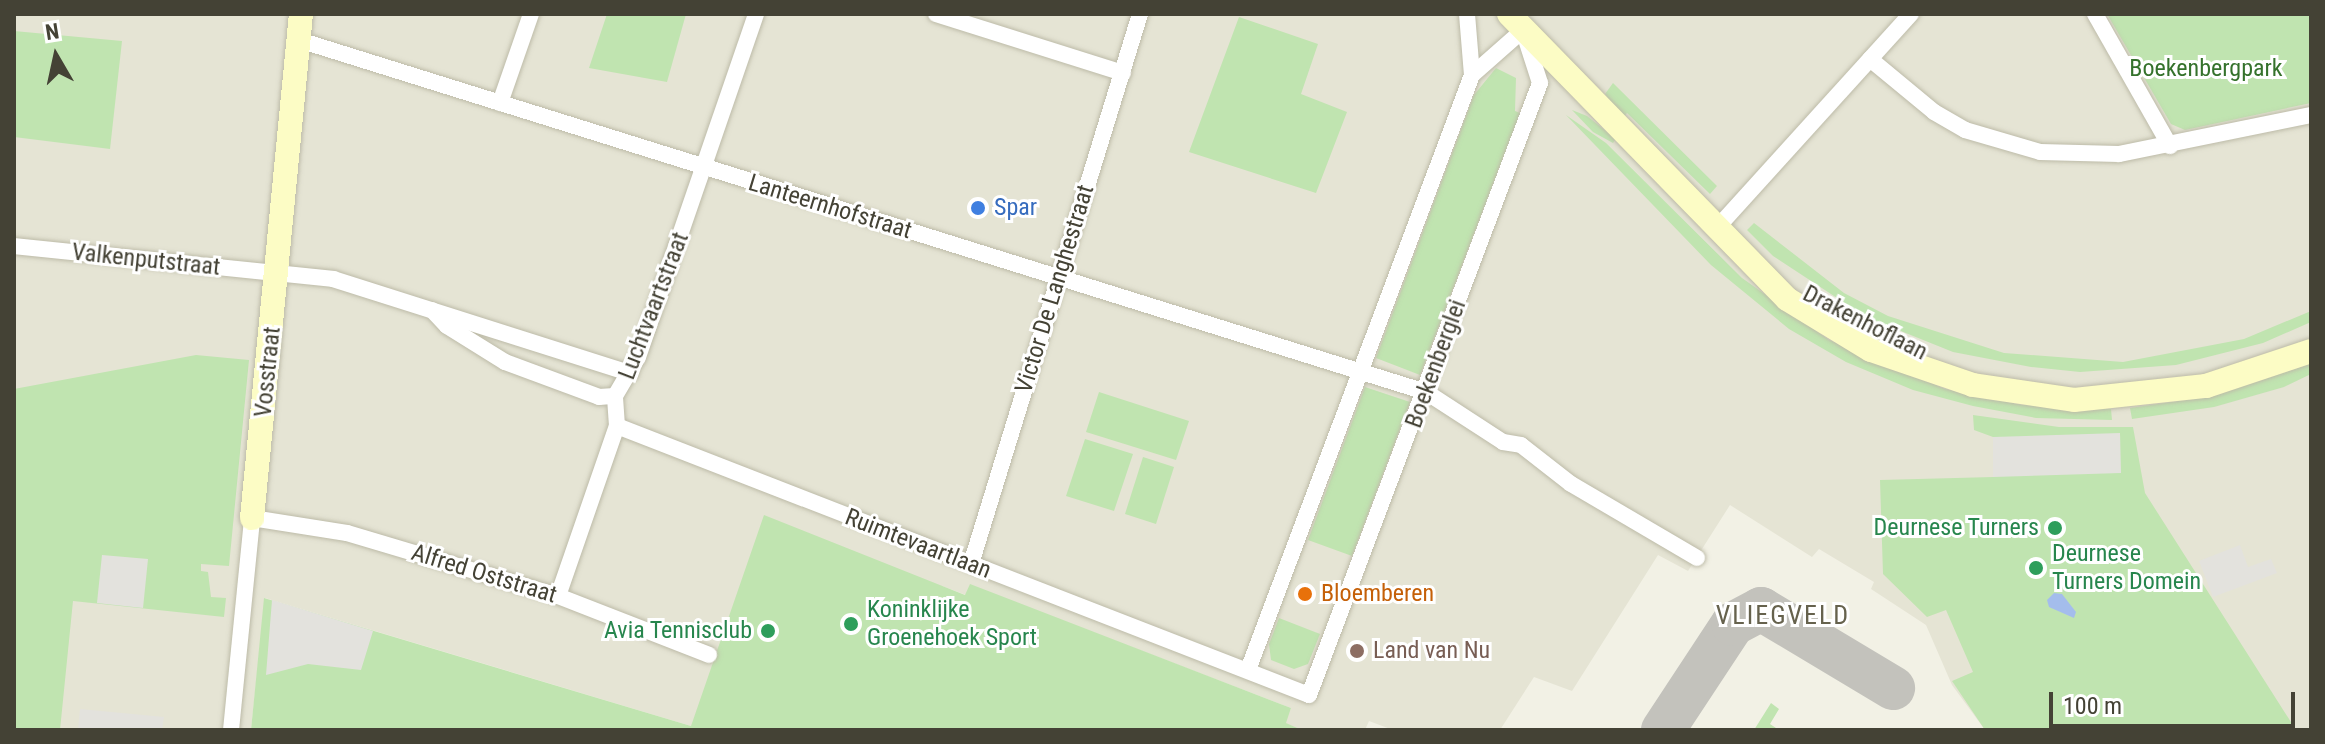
<!DOCTYPE html>
<style>
body{margin:0}
#map{position:relative;width:2325px;height:744px;overflow:hidden;background:#f2f1e5;font-family:"Roboto Condensed",sans-serif}
div>[style]{position:absolute}
[style*='--x']{left:calc(var(--x)*1px);top:calc(var(--y)*1px);width:calc(var(--w)*1px);rotate:calc(var(--a)*1deg)}
.residential>*{inset:0;background:#e5e4d4}
.green>*{inset:0;background:#c0e4b0}
.parking>*{inset:0;background:#e3e2dd}
.water>*{inset:0;background:#a4bdec}
.taxiway>*{height:44px;margin:-22px;padding:0 22px;transform-origin:22px;border-radius:22px;background:#c3c2bc}
.roads{filter:drop-shadow(0 0 2px #bdbba8) drop-shadow(0 0 2px #bdbba8)}
.street>*{height:16px;margin:-8px;padding:0 8px;transform-origin:8px;border-radius:8px;background:#fff}
.secondary>*{height:24px;margin:-12px;padding:0 12px;transform-origin:12px;border-radius:12px;background:#fcfcc5}
.dots>*{width:22px;height:22px;translate:-50% -50%;box-sizing:border-box;border:4px solid #fff;border-radius:50%}
span{translate:-50% -50%;white-space:nowrap;text-align:center;line-height:1.15;-webkit-text-stroke:6px #fff;paint-order:stroke}
.park-label{font-size:24px;color:#35722c}
.street-label{font-size:24px;color:#444235}
.shop-label{font-size:24px;color:#366cbe}
.left{translate:0 -50%;text-align:left}
.leisure-label{font-size:24px;color:#27864d}
.right{translate:-100% -50%;text-align:right}
.food-label{font-size:24px;color:#c56008}
.education-label{font-size:24px;color:#785e54}
.neighbourhood-label{font-size:26px;color:#66624d;letter-spacing:2px}
.frame{position:absolute;inset:0;border:16px solid #444235;pointer-events:none}
.north{position:absolute;left:16px;top:16px;width:80px;height:80px;-webkit-text-stroke:6px #fff;paint-order:stroke;rotate:351deg;font-size:22px;font-weight:700;line-height:32px;text-align:center;color:#444235}
.north::after{content:'';display:block;margin:auto;width:28px;height:36px;background:#444235;clip-path:polygon(50% 0,100% 100%,50% 72%,0 100%)}
.scale{position:absolute;left:2049px;top:692px;width:246px;height:36px;box-sizing:border-box;border:4px solid #444235;border-top:0;padding-left:10px;font-size:24px;line-height:28px;white-space:nowrap;color:#444235;-webkit-text-stroke:6px #fff;paint-order:stroke}
</style>
<div id="map">
<div class="residential">
<div style="clip-path:polygon(14px 14px,2311px 14px,2311px 730px,1985px 730px,1952px 685px,1926px 625px,1871px 589px,1874px 582px,1819px 549px,1812px 557px,1730px 505px,1688px 571px,1658px 555px,1572px 691px,1534px 677px,1500px 730px,1393px 730px,1369px 721px,1365px 730px,1302px 730px,1285px 723px,1291px 708px,970px 585px,966px 595px,942px 586px,691px 726px,265px 598px,251px 730px,60px 730px,60px 718px,14px 708px)"></div>
</div>
<div class="green">
<div style="clip-path:polygon(607px 14px,686px 14px,667px 82px,589px 68px)"></div>
<div style="clip-path:polygon(2107px 14px,2311px 14px,2311px 103px,2185px 130px,2171px 124px)"></div>
<div style="clip-path:polygon(1239px 17px,1318px 44px,1301px 94px,1347px 112px,1316px 193px,1189px 152px)"></div>
<div style="clip-path:polygon(14px 31px,122px 41px,110px 149px,14px 137px)"></div>
<div style="clip-path:polygon(1496px 68px,1516px 78px,1515px 111px,1520px 113px,1420px 375px,1376px 358px,1474px 95px)"></div>
<div style="clip-path:polygon(1613px 83px,1717px 186px,1710px 194px,1627px 113px,1623px 118px,1605px 94px)"></div>
<div style="clip-path:polygon(1572px 110px,1587px 116px,1616px 139px,1613px 143px,1593px 132px)"></div>
<div style="clip-path:polygon(1566px 115px,1606px 143px,1742px 278px,1829px 340px,1945px 389px,2022px 405px,2111px 409px,2112px 420px,2036px 418px,1973px 406px,1913px 390px,1846px 362px,1789px 329px,1711px 265px)"></div>
<div style="clip-path:polygon(1754px 223px,1844px 293px,1888px 316px,2004px 353px,2123px 362px,2244px 339px,2311px 311px,2311px 322px,2263px 343px,2176px 365px,2080px 372px,2031px 367px,1953px 352px,1866px 317px,1773px 256px,1747px 230px)"></div>
<div style="clip-path:polygon(196px 355px,249px 360px,229px 566px,201px 564px,201px 571px,208px 572px,211px 597px,226px 598px,224px 617px,73px 601px,60px 730px,14px 730px,14px 389px)"></div>
<div style="clip-path:polygon(2311px 362px,2311px 374px,2284px 387px,2214px 407px,2132px 419px,2130px 408px,2213px 396px)"></div>
<div style="clip-path:polygon(1365px 387px,1410px 402px,1352px 556px,1308px 540px)"></div>
<div style="clip-path:polygon(1099px 392px,1189px 421px,1176px 460px,1086px 432px)"></div>
<div style="clip-path:polygon(1973px 415px,2059px 427px,2133px 427px,2145px 493px,2296px 730px,1985px 730px,1952px 681px,1973px 672px,1946px 610px,1927px 617px,1883px 574px,1880px 480px,1993px 477px,1993px 437px,1974px 430px)"></div>
<div style="clip-path:polygon(1085px 439px,1133px 454px,1114px 511px,1066px 496px)"></div>
<div style="clip-path:polygon(1143px 457px,1174px 467px,1156px 524px,1125px 514px)"></div>
<div style="clip-path:polygon(764px 515px,965px 595px,970px 584px,1291px 708px,1286px 723px,1302px 730px,251px 730px,264px 598px,691px 726px)"></div>
<div style="clip-path:polygon(1279px 618px,1320px 634px,1308px 664px,1294px 669px,1271px 660px,1269px 644px)"></div>
<div style="clip-path:polygon(1771px 703px,1779px 709px,1770px 724px,1779px 730px,1754px 730px)"></div>
</div>
<div class="parking">
<div style="clip-path:polygon(2120px 433px,2121px 473px,1993px 477px,1993px 437px)"></div>
<div style="clip-path:polygon(2240px 545px,2248px 567px,2271px 559px,2277px 573px,2213px 597px,2199px 561px)"></div>
<div style="clip-path:polygon(102px 555px,148px 559px,143px 608px,97px 603px)"></div>
<div style="clip-path:polygon(272px 600px,373px 631px,361px 670px,308px 664px,266px 675px)"></div>
<div style="clip-path:polygon(80px 709px,164px 717px,162px 730px,78px 730px)"></div>
</div>
<div class="water">
<div style="clip-path:polygon(2054px 593px,2062px 594px,2076px 612px,2074px 618px,2049px 607px,2047px 600px)"></div>
</div>
<div class="taxiway">
<div style="--x:1663;--y:730;--w:127;--a:-56.6"></div>
<div style="--x:1733;--y:624;--w:32;--a:-28"></div>
<div style="--x:1761;--y:609;--w:154;--a:30.9"></div>
</div>
<div class="roads">
<div class="street">
<div style="--x:936;--y:14;--w:196;--a:17.5"></div>
<div style="--x:2095;--y:14;--w:152;--a:60.4"></div>
<div style="--x:299;--y:40;--w:1181;--a:17.35"></div>
<div style="--x:1426;--y:392;--w:92;--a:33"></div>
<div style="--x:1503;--y:442;--w:18;--a:9"></div>
<div style="--x:1521;--y:445;--w:63;--a:38"></div>
<div style="--x:1571;--y:484;--w:146;--a:30.4"></div>
<div style="--x:1870;--y:59;--w:83;--a:39.6"></div>
<div style="--x:1934;--y:112;--w:36;--a:30"></div>
<div style="--x:1965;--y:130;--w:78;--a:16.3"></div>
<div style="--x:2040;--y:152;--w:79;--a:1.5"></div>
<div style="--x:2119;--y:154;--w:196;--a:-11.5"></div>
<div style="--x:500;--y:103;--w:94;--a:-70.8"></div>
<div style="--x:1716;--y:229;--w:290;--a:-47.8"></div>
<div style="--x:14;--y:246;--w:321;--a:5.9"></div>
<div style="--x:333;--y:279;--w:312;--a:17.6"></div>
<div style="--x:432;--y:310;--w:22;--a:47"></div>
<div style="--x:447;--y:326;--w:68;--a:31.8"></div>
<div style="--x:505;--y:362;--w:100;--a:20.4"></div>
<div style="--x:599;--y:397;--w:16;--a:-4"></div>
<div style="--x:617;--y:426;--w:742;--a:21.24"></div>
<div style="--x:1309;--y:695;--w:654;--a:-69.32"></div>
<div style="--x:1540;--y:83;--w:56;--a:-107.8"></div>
<div style="--x:1523;--y:30;--w:68;--a:138.6"></div>
<div style="--x:971;--y:564;--w:575;--a:-72.92"></div>
<div style="--x:558;--y:596;--w:180;--a:-70.9"></div>
<div style="--x:617;--y:426;--w:30;--a:-94"></div>
<div style="--x:615;--y:396;--w:45;--a:-59.5"></div>
<div style="--x:638;--y:357;--w:363;--a:-71"></div>
<div style="--x:1248;--y:670;--w:636;--a:-69.37"></div>
<div style="--x:1472;--y:75;--w:61;--a:-94.7"></div>
<div style="--x:231;--y:730;--w:213;--a:-84.3"></div>
<div style="--x:252;--y:518;--w:96;--a:9"></div>
<div style="--x:347;--y:533;--w:220;--a:16.6"></div>
<div style="--x:558;--y:596;--w:162;--a:21.3"></div>
</div>
<div class="secondary">
<div style="--x:1509;--y:14;--w:398;--a:45.7"></div>
<div style="--x:1787;--y:299;--w:98;--a:31.3"></div>
<div style="--x:1871;--y:350;--w:108;--a:18.9"></div>
<div style="--x:1973;--y:385;--w:102;--a:8.4"></div>
<div style="--x:2074;--y:400;--w:133;--a:-6.1"></div>
<div style="--x:2206;--y:386;--w:111;--a:-18.4"></div>
<div style="--x:252;--y:518;--w:506;--a:-84.45"></div>
</div>
</div>
<div class="dots">
<div style="left:978px;top:208px;background:#3f7fe0"></div>
<div style="left:2055px;top:528px;background:#2e9e5b"></div>
<div style="left:2036px;top:568px;background:#2e9e5b"></div>
<div style="left:1305px;top:594px;background:#e8710a"></div>
<div style="left:851px;top:624px;background:#2e9e5b"></div>
<div style="left:768px;top:631px;background:#2e9e5b"></div>
<div style="left:1357px;top:651px;background:#8d6e63"></div>
</div>
<div class="park-label">
<span style="left:2206px;top:69px">Boekenbergpark</span>
</div>
<div class="street-label">
<span style="left:830px;top:207px;rotate:17deg">Lanteernhofstraat</span>
<span style="left:146px;top:260px;rotate:6deg">Valkenputstraat</span>
<span style="left:1055px;top:289px;rotate:-73deg">Victor De Langhestraat</span>
<span style="left:654px;top:306px;rotate:-69deg">Luchtvaartstraat</span>
<span style="left:1865px;top:323px;rotate:27deg">Drakenhoflaan</span>
<span style="left:1436px;top:364px;rotate:-70deg">Boekenberglei</span>
<span style="left:268px;top:372px;rotate:-84deg">Vosstraat</span>
<span style="left:918px;top:544px;rotate:21deg">Ruimtevaartlaan</span>
<span style="left:484px;top:574px;rotate:17deg">Alfred Oststraat</span>
</div>
<div class="shop-label">
<span class="left" style="left:994px;top:208px">Spar</span>
</div>
<div class="leisure-label">
<span class="right" style="left:2039px;top:528px">Deurnese Turners</span>
<span class="left" style="left:2052px;top:568px">Deurnese<br>Turners Domein</span>
<span class="left" style="left:867px;top:624px">Koninklijke<br>Groenehoek Sport</span>
<span class="right" style="left:752px;top:631px">Avia Tennisclub</span>
</div>
<div class="food-label">
<span class="left" style="left:1321px;top:594px">Bloemberen</span>
</div>
<div class="education-label">
<span class="left" style="left:1373px;top:651px">Land van Nu</span>
</div>
<div class="neighbourhood-label">
<span style="left:1783px;top:616px">VLIEGVELD</span>
</div>
<div class="frame"></div>
<div class="north">N</div>
<div class="scale">100 m</div>
</div>
